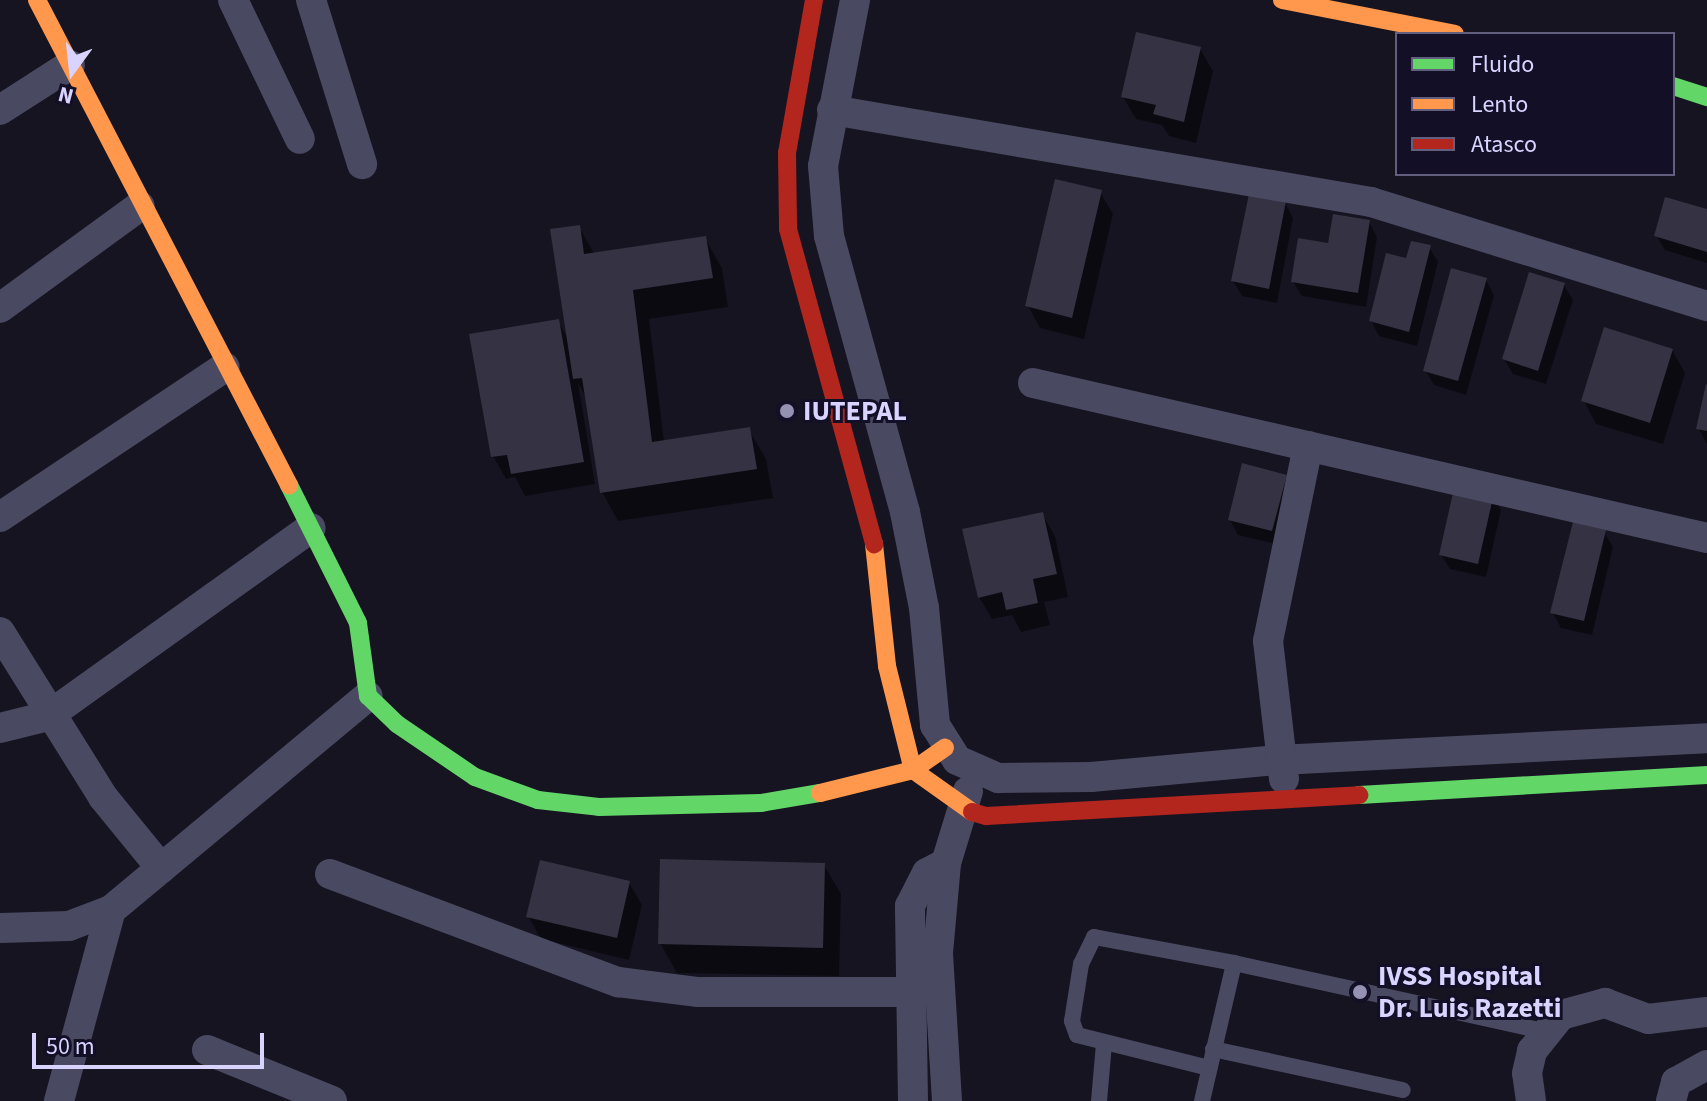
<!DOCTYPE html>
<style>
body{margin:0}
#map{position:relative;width:1707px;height:1101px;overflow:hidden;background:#161421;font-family:"Source Sans 3",sans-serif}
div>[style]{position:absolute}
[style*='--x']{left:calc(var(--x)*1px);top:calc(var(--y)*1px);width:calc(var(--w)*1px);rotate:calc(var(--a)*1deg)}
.shadow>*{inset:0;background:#0007}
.building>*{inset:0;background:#343243}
.lane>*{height:16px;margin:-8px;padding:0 8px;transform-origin:8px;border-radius:8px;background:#4a4962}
.street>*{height:30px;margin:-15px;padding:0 15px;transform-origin:15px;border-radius:15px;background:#4a4962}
.fast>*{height:18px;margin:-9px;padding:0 9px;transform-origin:9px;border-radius:9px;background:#63d668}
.slow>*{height:18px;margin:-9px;padding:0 9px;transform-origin:9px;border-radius:9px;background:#ff974d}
.jam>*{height:18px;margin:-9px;padding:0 9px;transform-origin:9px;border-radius:9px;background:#b3261e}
.dots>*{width:22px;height:22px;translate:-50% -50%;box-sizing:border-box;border:4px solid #130f26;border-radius:50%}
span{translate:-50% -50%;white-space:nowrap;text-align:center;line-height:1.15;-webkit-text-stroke:6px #130f26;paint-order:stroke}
.poi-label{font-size:28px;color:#d9d4ff;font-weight:700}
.left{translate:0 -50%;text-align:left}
.legend{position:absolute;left:1395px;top:32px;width:280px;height:144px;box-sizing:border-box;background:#130f26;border:2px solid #625e7d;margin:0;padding:10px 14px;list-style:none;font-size:24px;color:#d9d4ff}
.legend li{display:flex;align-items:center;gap:16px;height:40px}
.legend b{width:40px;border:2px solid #625e7d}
.north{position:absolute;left:32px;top:32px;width:80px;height:80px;-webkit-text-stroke:6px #130f26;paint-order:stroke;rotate:195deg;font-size:22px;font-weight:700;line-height:32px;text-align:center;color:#d9d4ff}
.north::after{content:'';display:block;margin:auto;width:28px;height:36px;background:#d9d4ff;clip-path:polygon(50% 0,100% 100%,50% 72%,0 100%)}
.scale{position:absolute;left:32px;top:1033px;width:232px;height:36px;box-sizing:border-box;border:4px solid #d9d4ff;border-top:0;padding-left:10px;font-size:24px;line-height:28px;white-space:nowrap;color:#d9d4ff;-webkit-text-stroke:6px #130f26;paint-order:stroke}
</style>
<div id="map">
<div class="shadow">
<div style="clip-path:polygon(1200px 49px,1213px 71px,1196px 143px,1169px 136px,1162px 125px,1136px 119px,1123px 97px)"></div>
<div style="clip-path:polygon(1100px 192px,1113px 214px,1084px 339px,1040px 328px,1028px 306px)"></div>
<div style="clip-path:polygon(1285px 203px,1293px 218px,1277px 303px,1242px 296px,1233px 281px)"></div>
<div style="clip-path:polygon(1707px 211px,1707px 263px,1665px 250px,1656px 235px)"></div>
<div style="clip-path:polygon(1369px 222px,1377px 237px,1366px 307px,1302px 296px,1293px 282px,1329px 246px)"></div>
<div style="clip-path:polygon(579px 227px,595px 255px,705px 238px,722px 268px,728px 307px,649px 319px,664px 442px,749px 430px,766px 459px,773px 498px,618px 521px,602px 492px,587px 399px,578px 383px,595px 484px,525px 496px,515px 477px,506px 479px,493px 456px,558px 321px,569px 341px)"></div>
<div style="clip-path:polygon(1429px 247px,1438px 262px,1417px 346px,1379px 336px,1371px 321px,1408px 260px)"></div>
<div style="clip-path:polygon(1486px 280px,1494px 295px,1466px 395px,1434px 385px,1425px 370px)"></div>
<div style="clip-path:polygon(1564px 285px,1573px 300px,1546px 384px,1513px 374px,1504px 359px)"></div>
<div style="clip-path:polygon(1672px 350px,1685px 373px,1663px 444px,1596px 424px,1584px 401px)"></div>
<div style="clip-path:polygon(1707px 388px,1707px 444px,1698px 428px)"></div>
<div style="clip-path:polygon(1286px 476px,1294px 491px,1280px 545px,1238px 535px,1230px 520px)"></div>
<div style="clip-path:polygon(1493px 495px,1501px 510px,1486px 577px,1450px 569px,1441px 555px)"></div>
<div style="clip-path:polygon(1042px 514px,1055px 536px,1068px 597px,1044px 602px,1050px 625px,1021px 632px,1012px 615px,992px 619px,979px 597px)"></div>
<div style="clip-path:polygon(1604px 532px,1613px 547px,1592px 635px,1561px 628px,1553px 613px)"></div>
<div style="clip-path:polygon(824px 865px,841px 894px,839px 976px,677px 973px,660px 943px)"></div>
<div style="clip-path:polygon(629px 883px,642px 905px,629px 960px,541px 939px,528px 916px)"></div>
</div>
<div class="building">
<div style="clip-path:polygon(1136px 32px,1201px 47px,1184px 122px,1153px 114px,1156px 105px,1121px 97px)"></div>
<div style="clip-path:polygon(1055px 179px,1102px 190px,1072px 318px,1025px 306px)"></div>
<div style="clip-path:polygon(1249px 194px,1286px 201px,1269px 289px,1231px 281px)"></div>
<div style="clip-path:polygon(1665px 197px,1707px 209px,1707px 252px,1654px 236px)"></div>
<div style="clip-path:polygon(1333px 214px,1370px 220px,1358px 293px,1291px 282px,1298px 238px,1328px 243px)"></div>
<div style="clip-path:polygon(580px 225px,584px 254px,706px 236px,713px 278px,633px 290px,652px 442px,750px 427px,757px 469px,600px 493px,582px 378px,573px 379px,550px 229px)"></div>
<div style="clip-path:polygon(1411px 241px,1431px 245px,1409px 332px,1369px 321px,1386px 253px,1406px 258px)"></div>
<div style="clip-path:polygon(1451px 268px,1487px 278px,1458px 381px,1423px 371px)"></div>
<div style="clip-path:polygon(1529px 272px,1565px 283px,1538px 371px,1502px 359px)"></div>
<div style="clip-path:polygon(559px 319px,584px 462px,511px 474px,507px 455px,491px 457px,469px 334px)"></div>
<div style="clip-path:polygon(1604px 327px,1673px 349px,1650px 423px,1581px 401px)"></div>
<div style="clip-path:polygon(1706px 384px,1707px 385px,1707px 431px,1696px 429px)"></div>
<div style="clip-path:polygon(1242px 463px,1287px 475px,1272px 531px,1228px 520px)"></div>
<div style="clip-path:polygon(1455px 484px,1494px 493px,1478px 564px,1439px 555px)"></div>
<div style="clip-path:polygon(1043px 512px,1057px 574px,1033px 579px,1038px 603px,1006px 610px,1002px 592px,978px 598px,962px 529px)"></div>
<div style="clip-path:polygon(1573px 522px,1606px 530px,1584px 621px,1550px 613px)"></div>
<div style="clip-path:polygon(660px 859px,825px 863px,823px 948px,658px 944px)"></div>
<div style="clip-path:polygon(540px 860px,630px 881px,617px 938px,526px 917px)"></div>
</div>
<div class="lane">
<div style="--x:1213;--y:1049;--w:194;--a:12.2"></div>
<div style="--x:1209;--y:1068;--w:136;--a:-166"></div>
<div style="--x:1077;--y:1035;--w:15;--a:-110"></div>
<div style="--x:1072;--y:1021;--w:58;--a:-81"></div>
<div style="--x:1081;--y:964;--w:30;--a:-64"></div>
<div style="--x:1094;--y:937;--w:142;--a:10.5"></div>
<div style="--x:1099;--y:1101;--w:57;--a:-85"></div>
<div style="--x:1202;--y:1101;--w:142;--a:-76.9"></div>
<div style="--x:1234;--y:963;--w:316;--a:12.4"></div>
</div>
<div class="street">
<div style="--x:233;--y:0;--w:154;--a:64.3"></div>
<div style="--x:311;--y:0;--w:172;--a:72.7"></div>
<div style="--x:855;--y:0;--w:169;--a:100.9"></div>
<div style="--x:823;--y:166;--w:70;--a:85.1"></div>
<div style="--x:829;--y:236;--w:286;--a:74.6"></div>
<div style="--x:905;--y:512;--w:98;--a:78.8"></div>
<div style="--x:924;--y:608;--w:118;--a:84.6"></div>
<div style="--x:935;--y:725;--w:41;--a:57.8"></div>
<div style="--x:957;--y:760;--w:45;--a:23.7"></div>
<div style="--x:998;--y:778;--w:93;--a:-0.6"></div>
<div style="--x:1091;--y:777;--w:189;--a:-5.2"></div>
<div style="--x:1279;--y:760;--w:429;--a:-2.9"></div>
<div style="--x:0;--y:110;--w:83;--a:-32.7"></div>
<div style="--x:832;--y:110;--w:547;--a:9.69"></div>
<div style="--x:1371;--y:202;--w:352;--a:17.2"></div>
<div style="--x:0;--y:308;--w:173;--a:-36.1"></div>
<div style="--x:1033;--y:383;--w:692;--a:12.95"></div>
<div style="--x:0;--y:517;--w:270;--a:-33.7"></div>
<div style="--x:0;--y:632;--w:195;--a:58"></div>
<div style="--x:103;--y:797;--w:92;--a:50.8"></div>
<div style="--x:0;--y:728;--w:49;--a:-14"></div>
<div style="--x:48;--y:716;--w:323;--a:-35.6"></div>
<div style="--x:1284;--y:779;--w:139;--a:-96.6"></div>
<div style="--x:1268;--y:641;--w:199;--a:-78.4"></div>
<div style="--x:330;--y:874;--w:308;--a:20.6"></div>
<div style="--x:618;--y:982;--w:81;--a:7.1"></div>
<div style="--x:698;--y:992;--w:210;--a:0"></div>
<div style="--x:0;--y:928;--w:69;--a:-1.7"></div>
<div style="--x:69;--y:926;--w:45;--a:-20.9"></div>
<div style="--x:207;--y:1050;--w:135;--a:22.2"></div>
<div style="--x:59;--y:1101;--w:198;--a:-74.8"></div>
<div style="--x:111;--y:910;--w:334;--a:-39.8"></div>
<div style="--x:913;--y:1101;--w:195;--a:-90.9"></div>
<div style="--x:910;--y:906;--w:37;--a:-63"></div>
<div style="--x:927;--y:873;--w:21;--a:-28"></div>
<div style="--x:947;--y:1101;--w:148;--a:-93.5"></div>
<div style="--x:938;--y:953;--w:90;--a:-84.9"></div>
<div style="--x:946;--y:863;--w:75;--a:-73"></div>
<div style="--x:1531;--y:1101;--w:28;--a:-98"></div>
<div style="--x:1527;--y:1073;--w:23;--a:-77"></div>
<div style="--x:1532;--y:1051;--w:46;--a:-51.1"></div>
<div style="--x:1561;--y:1015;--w:46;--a:-15.3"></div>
<div style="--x:1605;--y:1003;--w:46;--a:20.4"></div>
<div style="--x:1648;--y:1019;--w:59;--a:-6.8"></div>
<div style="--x:1671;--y:1101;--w:20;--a:-75"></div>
<div style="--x:1676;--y:1082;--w:35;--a:-29"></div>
</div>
<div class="fast">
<div style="--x:1673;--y:86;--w:36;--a:18"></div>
<div style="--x:289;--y:485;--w:154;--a:63.4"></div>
<div style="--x:358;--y:623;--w:74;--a:82.2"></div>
<div style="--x:368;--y:696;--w:40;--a:44"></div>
<div style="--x:397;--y:724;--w:94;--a:34.2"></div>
<div style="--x:475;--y:777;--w:67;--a:20.1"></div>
<div style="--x:538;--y:800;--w:61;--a:6.5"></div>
<div style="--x:599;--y:807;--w:162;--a:-1.4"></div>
<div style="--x:761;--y:803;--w:60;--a:-9.6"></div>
<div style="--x:1359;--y:795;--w:349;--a:-3.3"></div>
</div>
<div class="slow">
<div style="--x:37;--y:0;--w:547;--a:62.54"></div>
<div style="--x:1282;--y:0;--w:176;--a:11.1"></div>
<div style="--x:874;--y:544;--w:123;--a:83.9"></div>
<div style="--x:887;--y:666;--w:107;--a:76"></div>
<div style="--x:913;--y:770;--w:72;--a:35.4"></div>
<div style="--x:820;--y:793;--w:96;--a:-13.9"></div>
<div style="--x:913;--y:770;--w:39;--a:-35"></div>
</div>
<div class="jam">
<div style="--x:814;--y:0;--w:155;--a:100"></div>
<div style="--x:787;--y:153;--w:76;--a:89.2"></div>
<div style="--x:788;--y:229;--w:327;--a:74.7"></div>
<div style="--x:972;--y:812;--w:15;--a:16"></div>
<div style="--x:986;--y:816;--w:374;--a:-3.2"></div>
</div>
<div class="dots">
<div style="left:787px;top:411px;background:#9591b1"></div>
<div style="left:1360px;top:992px;background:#9591b1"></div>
</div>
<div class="poi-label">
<span class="left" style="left:803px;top:411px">IUTEPAL</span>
<span class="left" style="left:1378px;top:992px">IVSS Hospital<br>Dr. Luis Razetti</span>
</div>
<ul class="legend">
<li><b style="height:10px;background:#63d668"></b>Fluido</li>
<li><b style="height:10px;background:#ff974d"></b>Lento</li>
<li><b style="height:10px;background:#b3261e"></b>Atasco</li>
</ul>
<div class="north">N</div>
<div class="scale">50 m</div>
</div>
